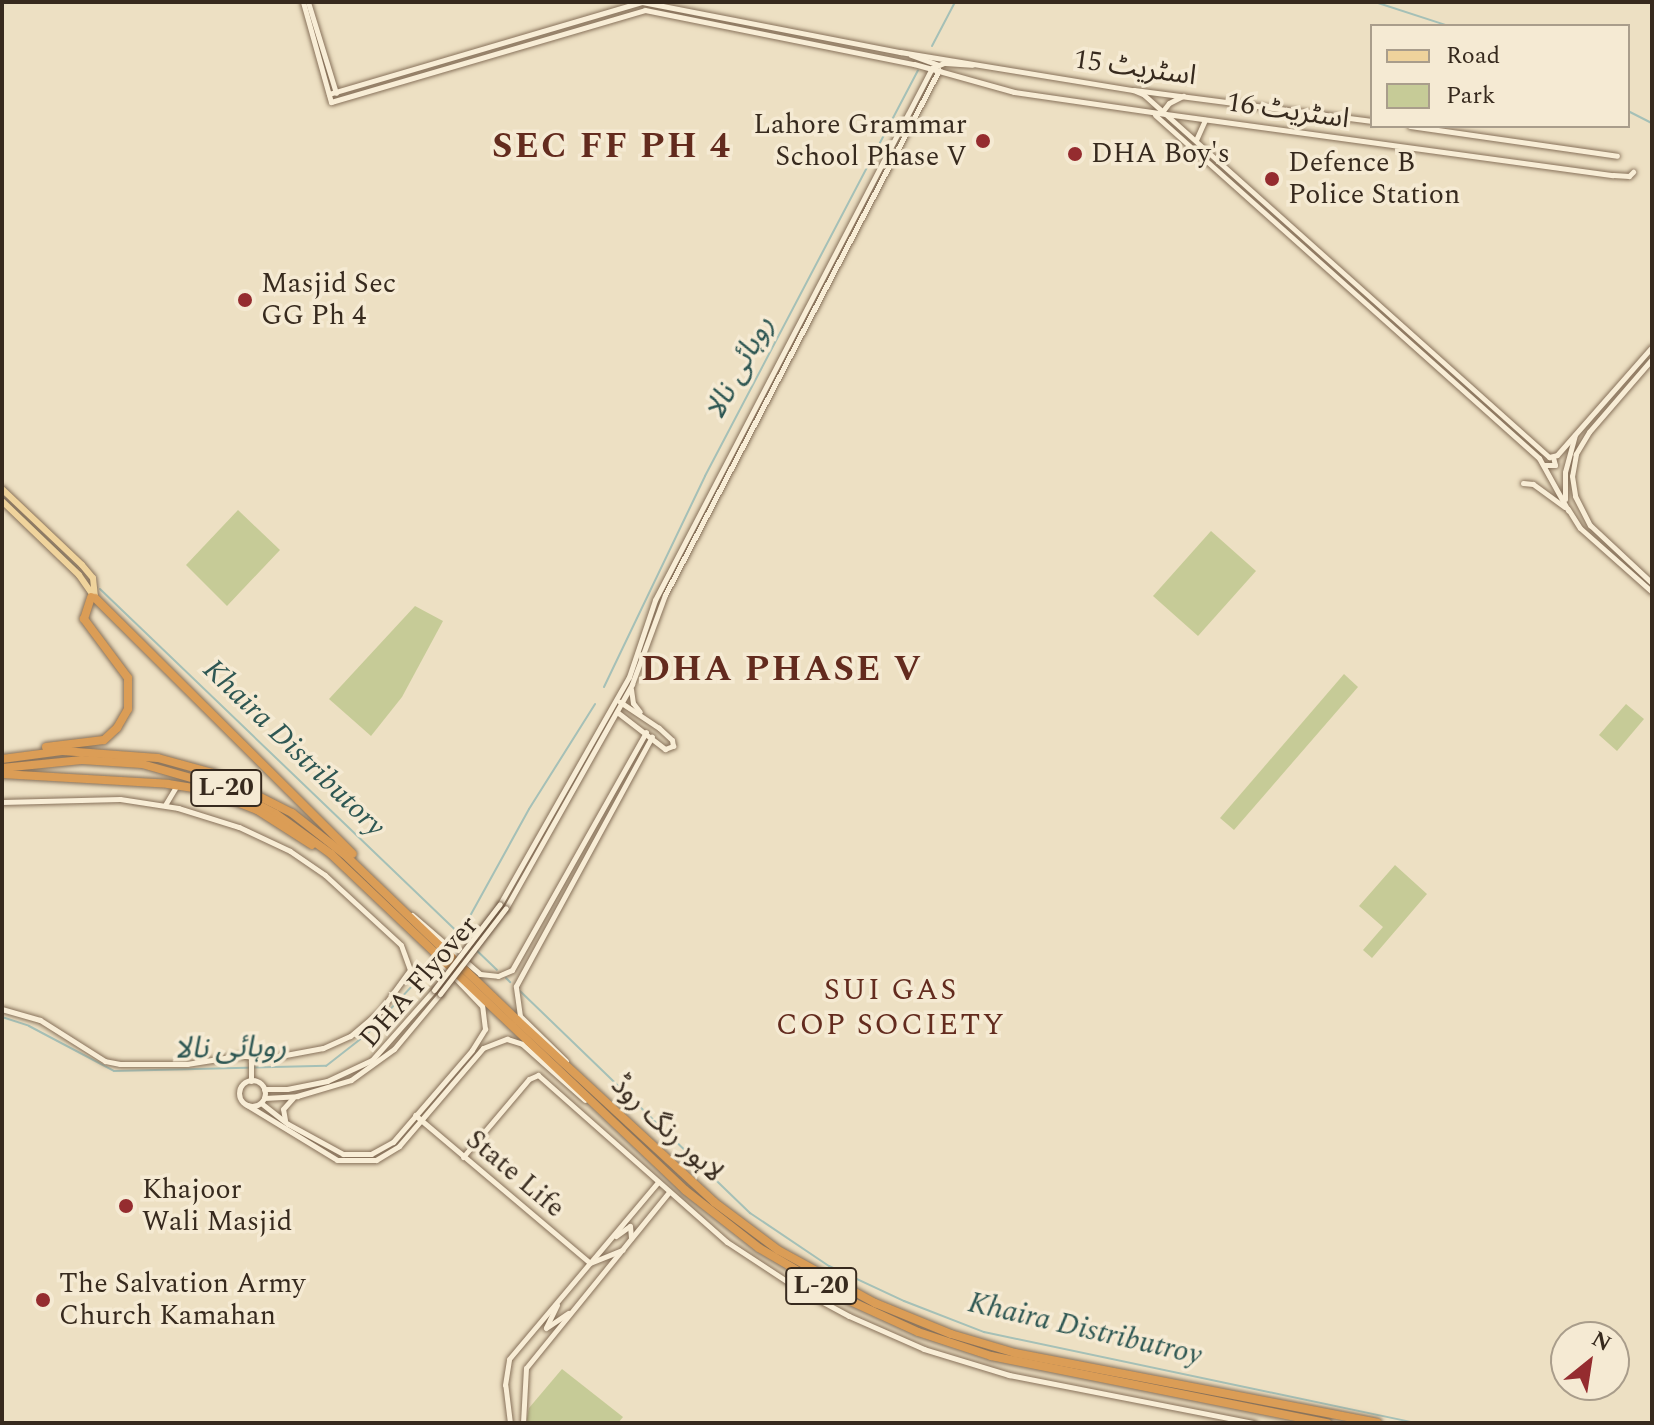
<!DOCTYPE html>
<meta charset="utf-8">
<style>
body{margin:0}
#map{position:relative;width:1654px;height:1425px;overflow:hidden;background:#ede0c3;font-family:Spectral,"Noto Sans Arabic",serif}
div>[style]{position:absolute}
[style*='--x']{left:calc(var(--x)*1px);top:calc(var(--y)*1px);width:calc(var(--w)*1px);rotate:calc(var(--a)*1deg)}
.green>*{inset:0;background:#c6cb97}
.stream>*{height:2px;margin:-1px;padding:0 1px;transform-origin:1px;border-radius:1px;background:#a5c0b7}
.roads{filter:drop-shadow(0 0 2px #87715a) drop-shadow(0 0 2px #87715a)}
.tertiary>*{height:5px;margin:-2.5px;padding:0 2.5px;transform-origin:2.5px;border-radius:2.5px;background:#f8edd6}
.secondary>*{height:5px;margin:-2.5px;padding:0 2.5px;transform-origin:2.5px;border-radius:2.5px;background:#f8edd6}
.secondary>.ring{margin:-2.5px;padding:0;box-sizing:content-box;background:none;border:5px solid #f8edd6;border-radius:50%}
.primary>*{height:6px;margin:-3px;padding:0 3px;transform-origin:3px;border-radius:3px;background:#efd39c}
.motorway>*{height:8px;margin:-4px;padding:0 4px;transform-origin:4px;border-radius:4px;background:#db9d56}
.bridges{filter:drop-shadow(0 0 2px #69523e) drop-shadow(0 0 2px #69523e)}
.secondary-bridge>*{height:5px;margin:-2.5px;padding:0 2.5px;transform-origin:2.5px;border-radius:2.5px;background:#f8edd6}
.dots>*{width:22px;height:22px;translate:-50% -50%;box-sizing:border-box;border:4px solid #f5ead3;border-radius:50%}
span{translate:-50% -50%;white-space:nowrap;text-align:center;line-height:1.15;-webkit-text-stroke:7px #f5ead3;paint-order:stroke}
.shield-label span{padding:2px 6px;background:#f5ead3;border:2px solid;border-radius:6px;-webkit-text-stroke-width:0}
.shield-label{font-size:26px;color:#372a1e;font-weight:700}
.street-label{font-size:28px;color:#372a1e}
.poi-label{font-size:28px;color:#372a1e}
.right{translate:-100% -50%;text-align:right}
.left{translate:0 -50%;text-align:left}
.water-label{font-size:30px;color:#2e5753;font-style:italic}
.neighbourhood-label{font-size:30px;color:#632b1e;letter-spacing:2px}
.district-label{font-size:36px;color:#632b1e;font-weight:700;letter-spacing:2px}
.frame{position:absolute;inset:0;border:4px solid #372a1e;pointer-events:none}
.legend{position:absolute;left:1370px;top:24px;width:260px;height:104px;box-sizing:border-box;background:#f5ead3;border:2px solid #a99d8b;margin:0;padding:10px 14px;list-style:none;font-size:24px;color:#372a1e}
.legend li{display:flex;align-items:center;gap:16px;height:40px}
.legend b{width:40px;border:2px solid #a99d8b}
.north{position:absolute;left:1550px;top:1321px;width:80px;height:80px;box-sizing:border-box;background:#f5ead3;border:2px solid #a99d8b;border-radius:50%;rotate:30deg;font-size:22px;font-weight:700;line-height:32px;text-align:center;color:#372a1e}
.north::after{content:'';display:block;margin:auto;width:28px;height:36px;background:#952c2f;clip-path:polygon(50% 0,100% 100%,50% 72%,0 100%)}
</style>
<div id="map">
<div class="green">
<div style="clip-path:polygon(238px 510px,280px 550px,227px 606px,186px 565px)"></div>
<div style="clip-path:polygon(1211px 531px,1256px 571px,1198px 636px,1153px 596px)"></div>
<div style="clip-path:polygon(415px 606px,443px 621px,402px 697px,371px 736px,329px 699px)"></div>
<div style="clip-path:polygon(1344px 674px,1358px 687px,1234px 830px,1220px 818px)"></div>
<div style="clip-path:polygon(1626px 704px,1644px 719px,1617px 751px,1599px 735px)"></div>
<div style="clip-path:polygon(1395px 865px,1427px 894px,1372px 958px,1363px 950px,1383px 927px,1359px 906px)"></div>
<div style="clip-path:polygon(562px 1369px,623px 1417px,618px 1423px,526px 1423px,529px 1408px)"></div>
</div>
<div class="stream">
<div style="--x:1375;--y:2;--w:78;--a:18"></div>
<div style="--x:932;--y:46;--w:50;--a:-62.4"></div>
<div style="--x:1628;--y:111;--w:27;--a:27"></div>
<div style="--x:2;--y:496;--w:103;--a:43.8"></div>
<div style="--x:100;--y:589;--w:550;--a:43.82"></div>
<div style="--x:604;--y:687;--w:234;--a:-64.4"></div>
<div style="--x:705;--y:476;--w:458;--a:-62.3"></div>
<div style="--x:454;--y:945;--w:155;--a:-61.1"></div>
<div style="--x:529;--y:809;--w:124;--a:-57.8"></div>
<div style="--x:506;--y:978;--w:6;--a:45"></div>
<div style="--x:520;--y:991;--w:320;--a:44"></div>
<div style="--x:750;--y:1213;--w:95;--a:33.9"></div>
<div style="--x:829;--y:1266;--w:83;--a:25"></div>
<div style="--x:904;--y:1301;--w:86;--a:21.2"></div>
<div style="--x:984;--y:1332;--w:442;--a:11.9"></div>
<div style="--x:2;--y:1017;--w:28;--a:18"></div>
<div style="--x:29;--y:1026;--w:96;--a:27.9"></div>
<div style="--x:114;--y:1071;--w:212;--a:-1.4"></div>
<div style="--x:326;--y:1066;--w:52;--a:-38"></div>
<div style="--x:367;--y:1034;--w:92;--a:-46.8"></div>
</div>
<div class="roads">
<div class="tertiary">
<div style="--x:1134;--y:90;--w:240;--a:7.4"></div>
<div style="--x:1166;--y:114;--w:451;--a:7.8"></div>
<div style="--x:1613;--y:175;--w:16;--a:4"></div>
<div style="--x:1629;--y:176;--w:6;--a:-45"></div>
<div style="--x:1410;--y:126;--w:209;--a:8.2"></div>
<div style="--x:2;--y:802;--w:118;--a:-1.5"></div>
<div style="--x:120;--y:799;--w:59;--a:8.8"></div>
<div style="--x:178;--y:808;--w:64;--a:17.3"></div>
<div style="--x:239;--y:827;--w:56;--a:25.2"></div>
<div style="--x:290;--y:851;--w:42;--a:34.4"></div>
<div style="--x:325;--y:875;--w:103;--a:42.6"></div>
<div style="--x:401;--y:945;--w:27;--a:70"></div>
<div style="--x:410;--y:970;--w:51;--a:126.2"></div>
<div style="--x:380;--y:1011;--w:39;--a:140"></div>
<div style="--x:350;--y:1036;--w:30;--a:156"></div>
<div style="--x:323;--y:1048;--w:49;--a:169.4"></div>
<div style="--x:275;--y:1057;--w:38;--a:-178"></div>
<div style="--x:237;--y:1056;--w:51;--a:170.9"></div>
<div style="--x:187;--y:1064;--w:67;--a:180"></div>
<div style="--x:120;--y:1064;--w:15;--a:-169"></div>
<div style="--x:105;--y:1061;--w:77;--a:-147.8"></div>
<div style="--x:40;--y:1020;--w:40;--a:-164"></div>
<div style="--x:165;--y:805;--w:23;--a:-59"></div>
<div style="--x:251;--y:1057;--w:24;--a:90"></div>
<div style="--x:415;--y:1115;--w:229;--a:40.2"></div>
<div style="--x:590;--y:1263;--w:35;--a:-22"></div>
<div style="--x:463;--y:1157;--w:102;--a:-49.8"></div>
<div style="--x:529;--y:1079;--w:10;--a:-24"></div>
<div style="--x:538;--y:1075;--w:252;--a:41.5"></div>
<div style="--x:727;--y:1242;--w:84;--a:33.3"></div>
<div style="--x:797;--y:1288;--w:59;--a:28.3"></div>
<div style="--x:849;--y:1316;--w:82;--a:23.7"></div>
<div style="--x:924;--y:1349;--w:89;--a:17"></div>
<div style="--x:1009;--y:1375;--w:250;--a:11.1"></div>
<div style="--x:616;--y:1236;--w:17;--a:-36"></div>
<div style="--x:630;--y:1226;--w:12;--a:85"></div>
<div style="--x:557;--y:1305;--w:25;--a:116"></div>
<div style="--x:546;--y:1328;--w:27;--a:-34"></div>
<div style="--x:510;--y:1423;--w:38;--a:-97"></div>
<div style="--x:505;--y:1385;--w:26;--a:-81"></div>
<div style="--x:509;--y:1359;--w:230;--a:-49.9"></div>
<div style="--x:523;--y:1423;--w:55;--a:-86.9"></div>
<div style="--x:526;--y:1368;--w:225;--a:-50.9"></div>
</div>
<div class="secondary">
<div style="--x:303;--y:2;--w:104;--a:74.4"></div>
<div style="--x:331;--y:102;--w:327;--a:-16.3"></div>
<div style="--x:645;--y:10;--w:274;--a:11.4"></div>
<div style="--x:914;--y:64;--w:104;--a:15.6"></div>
<div style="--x:1014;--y:92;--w:153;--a:8.3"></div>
<div style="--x:308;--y:2;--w:95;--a:72.9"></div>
<div style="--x:911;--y:55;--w:29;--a:20"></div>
<div style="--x:329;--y:94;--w:326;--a:-16.4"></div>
<div style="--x:642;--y:2;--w:263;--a:11"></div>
<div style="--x:900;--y:52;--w:236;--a:9.3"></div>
<div style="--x:1133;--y:90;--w:11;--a:22"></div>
<div style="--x:1143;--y:94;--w:545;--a:41.8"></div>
<div style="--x:1549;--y:457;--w:8;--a:-14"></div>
<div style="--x:1557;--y:455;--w:144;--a:-48.7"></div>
<div style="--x:1162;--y:112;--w:11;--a:-52"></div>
<div style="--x:1169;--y:103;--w:16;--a:-27"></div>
<div style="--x:1155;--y:115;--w:515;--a:41.77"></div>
<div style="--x:1539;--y:458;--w:60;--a:60.9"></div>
<div style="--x:1196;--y:140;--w:22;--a:-66"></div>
<div style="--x:1652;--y:359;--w:96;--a:130.8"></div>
<div style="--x:1589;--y:432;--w:26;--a:121"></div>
<div style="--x:1576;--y:454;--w:22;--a:100"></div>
<div style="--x:1572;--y:476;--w:20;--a:81"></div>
<div style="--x:1575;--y:496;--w:33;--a:63"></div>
<div style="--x:1590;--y:525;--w:85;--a:43.1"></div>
<div style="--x:1544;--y:465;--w:11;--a:0"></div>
<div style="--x:1555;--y:465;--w:8;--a:-104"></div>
<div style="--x:1523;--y:483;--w:10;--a:6"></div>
<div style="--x:1533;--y:484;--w:39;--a:36"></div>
<div style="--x:1565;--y:499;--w:27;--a:-90"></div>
<div style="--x:1565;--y:472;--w:38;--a:-75"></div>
<div style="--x:1568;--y:509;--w:22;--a:58"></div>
<div style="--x:1580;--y:528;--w:96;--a:41.6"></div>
<div style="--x:631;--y:689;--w:14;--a:82"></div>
<div style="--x:633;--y:703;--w:11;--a:52"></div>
<div style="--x:617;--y:712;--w:61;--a:37.6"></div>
<div style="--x:665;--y:749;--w:9;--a:-21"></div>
<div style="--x:673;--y:746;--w:6;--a:-99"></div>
<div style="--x:672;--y:740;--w:18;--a:-137"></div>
<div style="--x:659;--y:728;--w:47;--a:-146.3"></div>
<div style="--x:500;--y:904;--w:261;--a:-60.4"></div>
<div style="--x:629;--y:677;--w:81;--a:-71.3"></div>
<div style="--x:655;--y:600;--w:600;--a:-62.5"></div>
<div style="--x:932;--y:68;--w:13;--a:-23"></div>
<div style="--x:944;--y:63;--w:28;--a:4"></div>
<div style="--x:506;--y:908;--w:257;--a:-60.6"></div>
<div style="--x:632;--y:684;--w:95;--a:-69.7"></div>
<div style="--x:665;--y:595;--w:592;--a:-62.44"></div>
<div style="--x:412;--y:915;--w:90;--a:40.9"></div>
<div style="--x:480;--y:974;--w:18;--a:6"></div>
<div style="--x:498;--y:976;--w:15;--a:-23"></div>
<div style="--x:512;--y:970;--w:273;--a:-60.6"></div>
<div style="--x:566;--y:1061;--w:64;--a:-135.6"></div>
<div style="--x:520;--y:1016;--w:30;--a:-98"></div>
<div style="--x:516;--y:986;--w:284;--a:-61.4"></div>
<div class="ring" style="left:239px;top:1080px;width:21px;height:21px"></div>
<div style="--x:264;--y:1089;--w:23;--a:0"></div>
<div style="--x:287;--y:1089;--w:41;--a:-11.3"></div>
<div style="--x:327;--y:1081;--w:50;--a:-25"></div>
<div style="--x:372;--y:1060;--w:94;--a:-48.5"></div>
<div style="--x:264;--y:1098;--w:33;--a:-3"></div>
<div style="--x:297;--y:1096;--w:56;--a:-16.5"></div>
<div style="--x:351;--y:1080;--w:53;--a:-35.8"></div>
<div style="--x:394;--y:1049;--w:72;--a:-50.1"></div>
<div style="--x:261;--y:1103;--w:34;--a:38"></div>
<div style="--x:288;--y:1124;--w:63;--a:28.6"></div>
<div style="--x:343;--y:1154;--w:28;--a:0"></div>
<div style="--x:371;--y:1154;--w:25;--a:-29"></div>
<div style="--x:393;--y:1142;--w:121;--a:-49.3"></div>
<div style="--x:472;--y:1050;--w:25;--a:-58"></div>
<div style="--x:485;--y:1029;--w:23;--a:-97"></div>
<div style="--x:482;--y:1006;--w:66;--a:-133.8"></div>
<div style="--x:247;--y:1105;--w:105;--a:31.4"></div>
<div style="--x:337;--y:1160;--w:39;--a:0"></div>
<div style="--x:376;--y:1160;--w:27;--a:-31"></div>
<div style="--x:399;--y:1146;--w:129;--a:-49.4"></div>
<div style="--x:483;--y:1048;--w:26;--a:-21"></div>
<div style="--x:507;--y:1039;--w:16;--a:18"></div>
<div style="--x:522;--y:1044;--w:84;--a:41.6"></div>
<div style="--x:285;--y:1120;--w:11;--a:-100"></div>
<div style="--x:283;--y:1109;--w:15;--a:-48"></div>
</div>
<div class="primary">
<div style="--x:2;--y:489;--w:110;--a:43.5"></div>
<div style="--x:82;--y:565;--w:17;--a:50"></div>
<div style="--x:93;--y:578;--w:20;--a:84"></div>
<div style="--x:95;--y:598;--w:28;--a:-125"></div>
<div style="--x:79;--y:575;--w:107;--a:-136.1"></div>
</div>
<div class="motorway">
<div style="--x:95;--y:598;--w:363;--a:44.8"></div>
<div style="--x:46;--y:747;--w:58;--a:-6.9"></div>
<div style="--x:104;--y:740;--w:18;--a:-43"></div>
<div style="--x:117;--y:728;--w:22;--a:-60"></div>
<div style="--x:128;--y:709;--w:31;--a:-90"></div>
<div style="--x:128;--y:678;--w:74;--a:-126.7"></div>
<div style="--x:84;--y:619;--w:23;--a:-72"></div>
<div style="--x:2;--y:759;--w:62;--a:-7.5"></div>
<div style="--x:63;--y:751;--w:95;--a:4.2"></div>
<div style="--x:158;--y:758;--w:57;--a:15.3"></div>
<div style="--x:213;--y:773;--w:89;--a:26.9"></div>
<div style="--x:292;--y:813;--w:66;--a:38.3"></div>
<div style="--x:344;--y:854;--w:240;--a:43.8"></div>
<div style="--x:517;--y:1020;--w:268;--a:42.7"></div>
<div style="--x:714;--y:1202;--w:80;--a:36.9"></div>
<div style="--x:778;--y:1250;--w:111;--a:28.7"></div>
<div style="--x:875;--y:1303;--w:82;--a:22.2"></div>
<div style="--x:951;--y:1334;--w:67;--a:16.5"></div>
<div style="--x:1015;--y:1353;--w:369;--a:10.9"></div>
<div style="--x:2;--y:768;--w:80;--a:-5.7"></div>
<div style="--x:82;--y:760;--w:60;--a:3.8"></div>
<div style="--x:142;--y:764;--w:87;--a:15.9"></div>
<div style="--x:226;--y:788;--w:56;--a:27.5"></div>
<div style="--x:276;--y:814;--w:68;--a:36"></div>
<div style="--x:331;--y:854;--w:488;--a:43.5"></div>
<div style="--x:685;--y:1190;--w:94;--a:38.1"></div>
<div style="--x:759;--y:1248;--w:101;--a:30.4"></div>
<div style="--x:846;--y:1299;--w:79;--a:24.6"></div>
<div style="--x:918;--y:1332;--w:77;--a:18.2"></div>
<div style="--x:991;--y:1356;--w:343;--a:11.3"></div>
<div style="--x:2;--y:774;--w:166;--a:3.4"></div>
<div style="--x:168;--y:784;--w:38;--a:9"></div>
<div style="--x:206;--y:790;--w:55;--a:21.4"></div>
<div style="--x:257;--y:810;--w:65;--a:32.5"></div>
</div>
</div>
<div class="bridges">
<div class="secondary-bridge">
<div style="--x:434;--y:990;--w:108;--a:-52.5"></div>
<div style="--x:440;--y:994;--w:108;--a:-52.5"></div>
</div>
</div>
<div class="dots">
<div style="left:983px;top:141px;background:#952c2f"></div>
<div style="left:1075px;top:154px;background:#952c2f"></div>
<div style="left:1272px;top:179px;background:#952c2f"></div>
<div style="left:245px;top:300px;background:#952c2f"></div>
<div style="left:126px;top:1206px;background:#952c2f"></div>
<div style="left:43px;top:1300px;background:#952c2f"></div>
</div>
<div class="shield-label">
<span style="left:226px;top:788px">L-20</span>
<span style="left:821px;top:1286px">L-20</span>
</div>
<div class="street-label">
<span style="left:1135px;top:68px;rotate:8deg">اسٹریٹ 15</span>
<span style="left:1288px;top:111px;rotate:8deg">اسٹریٹ 16</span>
<span style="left:419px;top:982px;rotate:-49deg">DHA Flyover</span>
<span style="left:667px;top:1129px;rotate:43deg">لاہور رنگ روڈ</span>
<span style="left:515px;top:1174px;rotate:40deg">State Life</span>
</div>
<div class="poi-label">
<span class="right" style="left:967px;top:141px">Lahore Grammar<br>School Phase V</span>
<span class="left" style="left:1091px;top:154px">DHA Boy's</span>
<span class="left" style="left:1288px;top:179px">Defence B<br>Police Station</span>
<span class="left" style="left:261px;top:300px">Masjid Sec<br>GG Ph 4</span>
<span class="left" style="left:142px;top:1206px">Khajoor<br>Wali Masjid</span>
<span class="left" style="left:59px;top:1300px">The Salvation Army<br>Church Kamahan</span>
</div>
<div class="water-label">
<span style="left:739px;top:368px;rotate:-62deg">روہائی نالا</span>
<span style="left:294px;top:748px;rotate:44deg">Khaira Distributory</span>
<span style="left:230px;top:1048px;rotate:-1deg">روہائی نالا</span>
<span style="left:1085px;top:1329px;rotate:13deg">Khaira Distributroy</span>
</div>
<div class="neighbourhood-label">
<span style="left:891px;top:1007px">SUI GAS<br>COP SOCIETY</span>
</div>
<div class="district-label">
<span style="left:612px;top:147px">SEC FF PH 4</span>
<span style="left:782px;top:670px">DHA PHASE V</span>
</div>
<div class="frame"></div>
<ul class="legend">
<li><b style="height:10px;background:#efd39c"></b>Road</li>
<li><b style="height:22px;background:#c6cb97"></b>Park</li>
</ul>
<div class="north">N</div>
</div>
